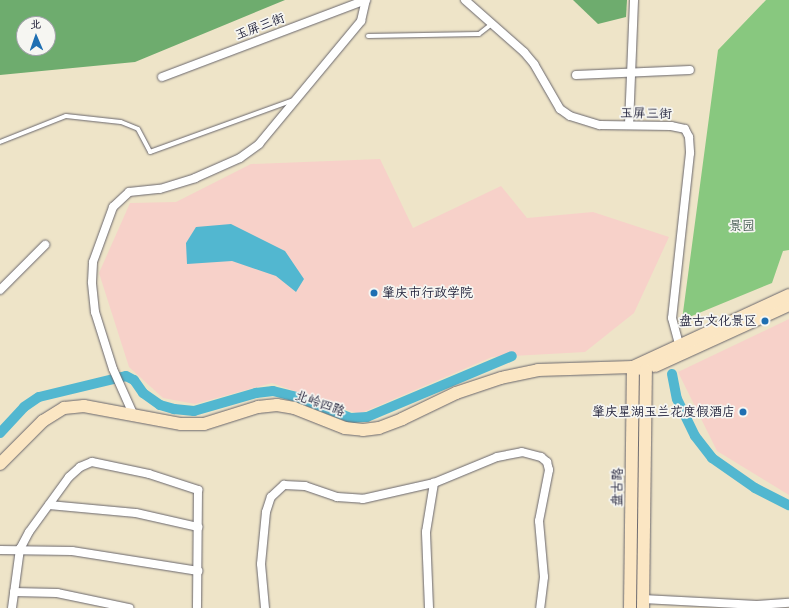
<!DOCTYPE html>
<meta charset="utf-8">
<style>
body{margin:0}
#map{position:relative;width:789px;height:608px;overflow:hidden;background:#eee4c8;font-family:"Architects Daughter","LXGW WenKai TC",sans-serif}
div>[style]{position:absolute}
[style*='--x']{left:calc(var(--x)*1px);top:calc(var(--y)*1px);width:calc(var(--w)*1px);rotate:calc(var(--a)*1deg)}
.built>*{inset:0;background:#f7d1c9}
.green>*{inset:0;background:#88c87f}
.forest>*{inset:0;background:#6eac6e}
.water>*{inset:0;background:#52b7d0}
.canal>*{height:10px;margin:-5px;padding:0 5px;transform-origin:5px;border-radius:5px;background:#52b7d0}
.roads{filter:drop-shadow(0 0 1px #69666c) drop-shadow(0 0 1px #69666c)}
.lane>*{height:4px;margin:-2px;padding:0 2px;transform-origin:2px;border-radius:2px;background:#fff}
.street>*{height:8px;margin:-4px;padding:0 4px;transform-origin:4px;border-radius:4px;background:#fff}
.secondary>*{height:12px;margin:-6px;padding:0 6px;transform-origin:6px;border-radius:6px;background:#fbe6c3}
.dots>*{width:11px;height:11px;translate:-50% -50%;box-sizing:border-box;border:2px solid #f6f6f2;border-radius:50%}
span{translate:-50% -50%;white-space:nowrap;text-align:center;line-height:1.15;-webkit-text-stroke:3.5px #f6f6f2;paint-order:stroke}
.street-label{font-size:13px;color:#22223b}
.park-label{font-size:13px;color:#465c53}
.poi-label{font-size:13px;color:#22223b}
.left{translate:0 -50%;text-align:left}
.right{translate:-100% -50%;text-align:right}
.north{position:absolute;left:16px;top:16px;width:40px;height:40px;box-sizing:border-box;background:#f6f6f2;border:1px solid #a1a1a9;border-radius:50%;rotate:358deg;font-size:11px;font-weight:700;line-height:16px;text-align:center;color:#22223b}
.north::after{content:'';display:block;margin:auto;width:14px;height:18px;background:#1f6fb2;clip-path:polygon(50% 0,100% 100%,50% 72%,0 100%)}
</style>
<div id="map">
<div class="built">
<div style="clip-path:polygon(380px 159px,413px 228px,501px 186px,527px 218px,593px 212px,669px 237px,634px 313px,585px 352px,492px 357px,359px 414px,272px 383px,195px 404px,163px 398px,129px 367px,99px 273px,130px 203px,176px 202px,251px 164px)"></div>
<div style="clip-path:polygon(789px 319px,789px 495px,717px 451px,678px 372px)"></div>
</div>
<div class="green">
<div style="clip-path:polygon(766px 0,789px 0,789px 250px,783px 251px,772px 283px,682px 320px,718px 50px)"></div>
</div>
<div class="forest">
<div style="clip-path:polygon(evenodd,0 0,285px 0,135px 62px,0 75px,0 0,24px 24px,48px 24px,48px 48px,24px 48px,24px 24px)"></div>
<div style="clip-path:polygon(573px 0,627px 0,626px 17px,598px 24px)"></div>
</div>
<div class="water">
<div style="clip-path:polygon(231px 224px,285px 251px,304px 279px,296px 292px,276px 276px,232px 261px,187px 264px,186px 243px,196px 227px)"></div>
</div>
<div class="canal">
<div style="--x:672;--y:374;--w:25;--a:79"></div>
<div style="--x:677;--y:399;--w:41;--a:64.1"></div>
<div style="--x:695;--y:436;--w:28;--a:52"></div>
<div style="--x:712;--y:458;--w:52;--a:34.9"></div>
<div style="--x:755;--y:488;--w:38;--a:27"></div>
<div style="--x:0;--y:433;--w:35;--a:-47"></div>
<div style="--x:24;--y:407;--w:18;--a:-34"></div>
<div style="--x:39;--y:397;--w:89;--a:-13.6"></div>
<div style="--x:126;--y:376;--w:9;--a:27"></div>
<div style="--x:134;--y:380;--w:16;--a:55"></div>
<div style="--x:143;--y:393;--w:21;--a:35"></div>
<div style="--x:160;--y:405;--w:15;--a:16"></div>
<div style="--x:174;--y:409;--w:20;--a:6"></div>
<div style="--x:194;--y:411;--w:65;--a:-16.2"></div>
<div style="--x:256;--y:393;--w:17;--a:-7"></div>
<div style="--x:273;--y:391;--w:25;--a:14"></div>
<div style="--x:297;--y:397;--w:58;--a:21.3"></div>
<div style="--x:351;--y:418;--w:16;--a:-4"></div>
<div style="--x:367;--y:417;--w:157;--a:-22.8"></div>
</div>
<div class="roads">
<div class="lane">
<div style="--x:368;--y:36;--w:111;--a:-1"></div>
<div style="--x:479;--y:34;--w:16;--a:-38"></div>
<div style="--x:0;--y:142;--w:71;--a:-21.5"></div>
<div style="--x:66;--y:116;--w:55;--a:6.2"></div>
<div style="--x:121;--y:122;--w:18;--a:22"></div>
<div style="--x:138;--y:129;--w:26;--a:62"></div>
<div style="--x:150;--y:152;--w:153;--a:-19.9"></div>
</div>
<div class="street">
<div style="--x:465;--y:0;--w:79;--a:41.4"></div>
<div style="--x:524;--y:52;--w:16;--a:50"></div>
<div style="--x:534;--y:64;--w:52;--a:60"></div>
<div style="--x:560;--y:109;--w:12;--a:35"></div>
<div style="--x:570;--y:116;--w:31;--a:17"></div>
<div style="--x:600;--y:125;--w:71;--a:0.8"></div>
<div style="--x:671;--y:126;--w:14;--a:12"></div>
<div style="--x:685;--y:129;--w:9;--a:63"></div>
<div style="--x:689;--y:137;--w:16;--a:86"></div>
<div style="--x:690;--y:153;--w:166;--a:96.2"></div>
<div style="--x:672;--y:318;--w:28;--a:75"></div>
<div style="--x:576;--y:75;--w:114;--a:-2.5"></div>
<div style="--x:162;--y:77;--w:218;--a:-20.7"></div>
<div style="--x:629;--y:125;--w:125;--a:-87.7"></div>
<div style="--x:0;--y:290;--w:64;--a:-45"></div>
<div style="--x:134;--y:416;--w:51;--a:-114.1"></div>
<div style="--x:113;--y:369;--w:60;--a:-107.5"></div>
<div style="--x:95;--y:312;--w:30;--a:-96"></div>
<div style="--x:92;--y:282;--w:20;--a:-87"></div>
<div style="--x:93;--y:262;--w:59;--a:-70"></div>
<div style="--x:113;--y:207;--w:22;--a:-43"></div>
<div style="--x:129;--y:192;--w:31;--a:-6"></div>
<div style="--x:160;--y:189;--w:37;--a:-17"></div>
<div style="--x:195;--y:178;--w:49;--a:-24"></div>
<div style="--x:240;--y:158;--w:24;--a:-36"></div>
<div style="--x:259;--y:144;--w:160;--a:-50.3"></div>
<div style="--x:361;--y:21;--w:22;--a:-77"></div>
<div style="--x:49;--y:505;--w:87;--a:5.3"></div>
<div style="--x:136;--y:513;--w:64;--a:12.7"></div>
<div style="--x:0;--y:550;--w:72;--a:0.8"></div>
<div style="--x:72;--y:551;--w:128;--a:9"></div>
<div style="--x:14;--y:592;--w:43;--a:1.3"></div>
<div style="--x:57;--y:593;--w:74;--a:11.8"></div>
<div style="--x:643;--y:599;--w:114;--a:3"></div>
<div style="--x:757;--y:605;--w:32;--a:-4"></div>
<div style="--x:12;--y:608;--w:60;--a:-82.3"></div>
<div style="--x:20;--y:549;--w:19;--a:-62"></div>
<div style="--x:29;--y:532;--w:68;--a:-54"></div>
<div style="--x:69;--y:477;--w:15;--a:-42"></div>
<div style="--x:80;--y:467;--w:13;--a:-23"></div>
<div style="--x:92;--y:462;--w:58;--a:11.9"></div>
<div style="--x:149;--y:474;--w:52;--a:18.1"></div>
<div style="--x:198;--y:490;--w:118;--a:90.5"></div>
<div style="--x:265;--y:608;--w:44;--a:-95.2"></div>
<div style="--x:261;--y:564;--w:52;--a:-84.5"></div>
<div style="--x:266;--y:512;--w:16;--a:-72"></div>
<div style="--x:271;--y:497;--w:18;--a:-43"></div>
<div style="--x:284;--y:485;--w:21;--a:3"></div>
<div style="--x:305;--y:486;--w:34;--a:19"></div>
<div style="--x:337;--y:497;--w:26;--a:4"></div>
<div style="--x:363;--y:499;--w:73;--a:-12.7"></div>
<div style="--x:434;--y:483;--w:68;--a:-22.4"></div>
<div style="--x:497;--y:457;--w:25;--a:-11"></div>
<div style="--x:522;--y:452;--w:20;--a:15"></div>
<div style="--x:541;--y:457;--w:8;--a:40"></div>
<div style="--x:547;--y:462;--w:8;--a:76"></div>
<div style="--x:549;--y:470;--w:52;--a:101.1"></div>
<div style="--x:539;--y:521;--w:56;--a:84.9"></div>
<div style="--x:544;--y:577;--w:31;--a:97"></div>
<div style="--x:429;--y:608;--w:76;--a:-92.3"></div>
<div style="--x:426;--y:532;--w:50;--a:-80.7"></div>
</div>
<div class="secondary">
<div style="--x:655;--y:366;--w:147;--a:-24.5"></div>
<div style="--x:0;--y:464;--w:61;--a:-45"></div>
<div style="--x:43;--y:421;--w:25;--a:-32"></div>
<div style="--x:64;--y:408;--w:20;--a:-6"></div>
<div style="--x:84;--y:406;--w:99;--a:10.5"></div>
<div style="--x:181;--y:424;--w:23;--a:0"></div>
<div style="--x:204;--y:424;--w:57;--a:-17.5"></div>
<div style="--x:258;--y:407;--w:19;--a:-6"></div>
<div style="--x:277;--y:405;--w:17;--a:10"></div>
<div style="--x:294;--y:408;--w:55;--a:21.4"></div>
<div style="--x:345;--y:428;--w:18;--a:6"></div>
<div style="--x:363;--y:430;--w:16;--a:-7"></div>
<div style="--x:379;--y:428;--w:25;--a:-21"></div>
<div style="--x:402;--y:419;--w:60;--a:-25.7"></div>
<div style="--x:456;--y:393;--w:47;--a:-18.4"></div>
<div style="--x:501;--y:378;--w:38;--a:-12"></div>
<div style="--x:538;--y:370;--w:95;--a:-1.8"></div>
<div style="--x:633;--y:367;--w:13;--a:13"></div>
<div style="--x:630;--y:608;--w:241;--a:-89.3"></div>
<div style="--x:633;--y:367;--w:172;--a:-24.8"></div>
<div style="--x:643;--y:608;--w:238;--a:-89.3"></div>
</div>
</div>
<div class="dots">
<div style="left:374px;top:293px;background:#1f6fb2"></div>
<div style="left:765px;top:321px;background:#1f6fb2"></div>
<div style="left:743px;top:412px;background:#1f6fb2"></div>
</div>
<div class="street-label">
<span style="left:260px;top:27px;rotate:-21deg">玉屏三街</span>
<span style="left:646px;top:114px;rotate:1deg">玉屏三街</span>
<span style="left:320px;top:404px;rotate:20deg">北岭四路</span>
<span style="left:618px;top:487px;rotate:-89deg">盘古路</span>
</div>
<div class="park-label">
<span style="left:742px;top:226px">景园</span>
</div>
<div class="poi-label">
<span class="left" style="left:382px;top:293px">肇庆市行政学院</span>
<span class="right" style="left:757px;top:321px">盘古文化景区</span>
<span class="right" style="left:735px;top:412px">肇庆星湖玉兰花度假酒店</span>
</div>
<div class="north">北</div>
</div>
